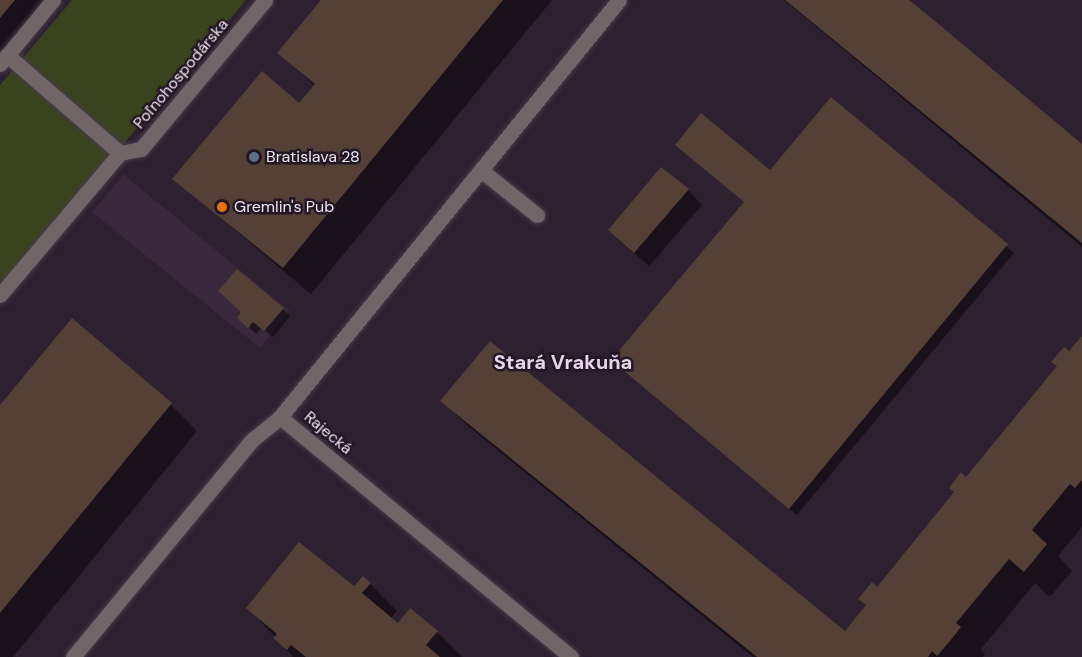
<!DOCTYPE html>
<meta charset="utf-8">
<style>
body{margin:0}
#map{position:relative;width:1082px;height:657px;overflow:hidden;background:#2d202f;font-family:"DM Sans",sans-serif}
div>[style]{position:absolute}
[style*='--x']{left:calc(var(--x)*1px);top:calc(var(--y)*1px);width:calc(var(--w)*1px);rotate:calc(var(--a)*1deg)}
.built>*{inset:0;background:#39283b}
.green>*{inset:0;background:#39431e}
.shadow>*{inset:0;background:#0007}
.building>*{inset:0;background:#554038}
.roads{filter:drop-shadow(0 0 2px #483b4a) drop-shadow(0 0 2px #483b4a)}
.minor>*{height:15px;margin:-7.5px;padding:0 7.5px;transform-origin:7.5px;border-radius:7.5px;background:#706567}
.dots>*{width:16px;height:16px;translate:-50% -50%;box-sizing:border-box;border:3px solid #231725;border-radius:50%}
span{translate:-50% -50%;white-space:nowrap;text-align:center;line-height:1.15;-webkit-text-stroke:5px #231725;paint-order:stroke}
.street-label{font-size:16px;color:#ede4ee}
.poi-label{font-size:16px;color:#ede4ee}
.left{translate:0 -50%;text-align:left}
.quarter-label{font-size:20px;color:#e7d6e9;font-weight:700}
</style>
<div id="map">
<div class="built">
<div style="clip-path:polygon(123px 174px,290px 311px,260px 348px,92px 212px)"></div>
</div>
<div class="green">
<div style="clip-path:polygon(72px 0,246px 0,0 289px,0 85px)"></div>
</div>
<div class="shadow">
<div style="clip-path:polygon(0 0,50px 0,0 60px)"></div>
<div style="clip-path:polygon(323px 0,552px 0,311px 294px,174px 179px,300px 105px,315px 86px,279px 53px)"></div>
<div style="clip-path:polygon(784px 0,906px 0,1082px 146px,1082px 247px)"></div>
<div style="clip-path:polygon(831px 100px,1014px 253px,797px 515px,621px 368px,745px 203px,677px 145px,770px 172px)"></div>
<div style="clip-path:polygon(688px 190px,702px 205px,649px 266px,624px 244px)"></div>
<div style="clip-path:polygon(283px 309px,290px 316px,273px 337px,261px 328px,256px 334px,239px 318px)"></div>
<div style="clip-path:polygon(1082px 338px,1082px 527px,1058px 556px,1072px 571px,1050px 597px,1035px 583px,981px 649px,985px 654px,983px 657px,753px 657px,468px 426px,442px 401px,846px 633px)"></div>
<div style="clip-path:polygon(170px 404px,197px 431px,13px 657px,0 657px,0 407px)"></div>
<div style="clip-path:polygon(370px 584px,397px 611px,391px 618px,398px 625px,437px 632px,462px 657px,293px 657px,248px 607px)"></div>
</div>
<div class="building">
<div style="clip-path:polygon(0 0,15px 0,0 18px)"></div>
<div style="clip-path:polygon(321px 0,503px 0,283px 268px,172px 179px,262px 71px,299px 103px,315px 84px,277px 53px)"></div>
<div style="clip-path:polygon(785px 0,909px 0,930px 17px,1082px 144px,1082px 243px)"></div>
<div style="clip-path:polygon(831px 97px,1008px 244px,789px 509px,611px 360px,744px 202px,675px 145px,701px 113px,770px 170px)"></div>
<div style="clip-path:polygon(661px 167px,689px 189px,634px 253px,608px 230px)"></div>
<div style="clip-path:polygon(237px 269px,284px 308px,264px 331px,253px 322px,248px 328px,237px 318px,241px 312px,218px 291px)"></div>
<div style="clip-path:polygon(72px 318px,172px 403px,0 613px,0 405px)"></div>
<div style="clip-path:polygon(1082px 336px,1082px 480px,1075px 488px,1070px 484px,1032px 530px,1047px 544px,1024px 572px,1009px 559px,956px 623px,961px 627px,950px 641px,937px 656px,932px 651px,928px 657px,757px 657px,440px 401px,490px 341px,845px 631px,866px 605px,858px 599px,872px 582px,877px 587px,954px 492px,949px 488px,961px 472px,966px 477px,1057px 366px,1051px 362px,1064px 347px,1069px 351px)"></div>
<div style="clip-path:polygon(299px 542px,354px 586px,363px 576px,371px 583px,362px 593px,398px 623px,410px 608px,438px 631px,426px 645px,440px 657px,306px 657px,291px 645px,287px 650px,273px 638px,277px 634px,246px 608px)"></div>
</div>
<div class="roads">
<div class="minor">
<div style="--x:7;--y:55;--w:150;--a:40.9"></div>
<div style="--x:0;--y:64;--w:83;--a:-50.4"></div>
<div style="--x:481;--y:170;--w:72;--a:38.8"></div>
<div style="--x:0;--y:295;--w:186;--a:-49.8"></div>
<div style="--x:120;--y:153;--w:21;--a:-11"></div>
<div style="--x:141;--y:149;--w:194;--a:-50.2"></div>
<div style="--x:280;--y:417;--w:377;--a:39.5"></div>
<div style="--x:73;--y:657;--w:281;--a:-50.5"></div>
<div style="--x:252;--y:440;--w:36;--a:-39"></div>
<div style="--x:280;--y:417;--w:537;--a:-50.89"></div>
</div>
</div>
<div class="dots">
<div style="left:254px;top:157px;background:#5c6f8a"></div>
<div style="left:222px;top:207px;background:#e8710a"></div>
</div>
<div class="street-label">
<span style="left:181px;top:74px;rotate:-50deg">Poľnohospodárska</span>
<span style="left:328px;top:433px;rotate:40deg">Rajecká</span>
</div>
<div class="poi-label">
<span class="left" style="left:266px;top:157px">Bratislava 28</span>
<span class="left" style="left:234px;top:207px">Gremlin's Pub</span>
</div>
<div class="quarter-label">
<span style="left:563px;top:362px">Stará Vrakuňa</span>
</div>
</div>
